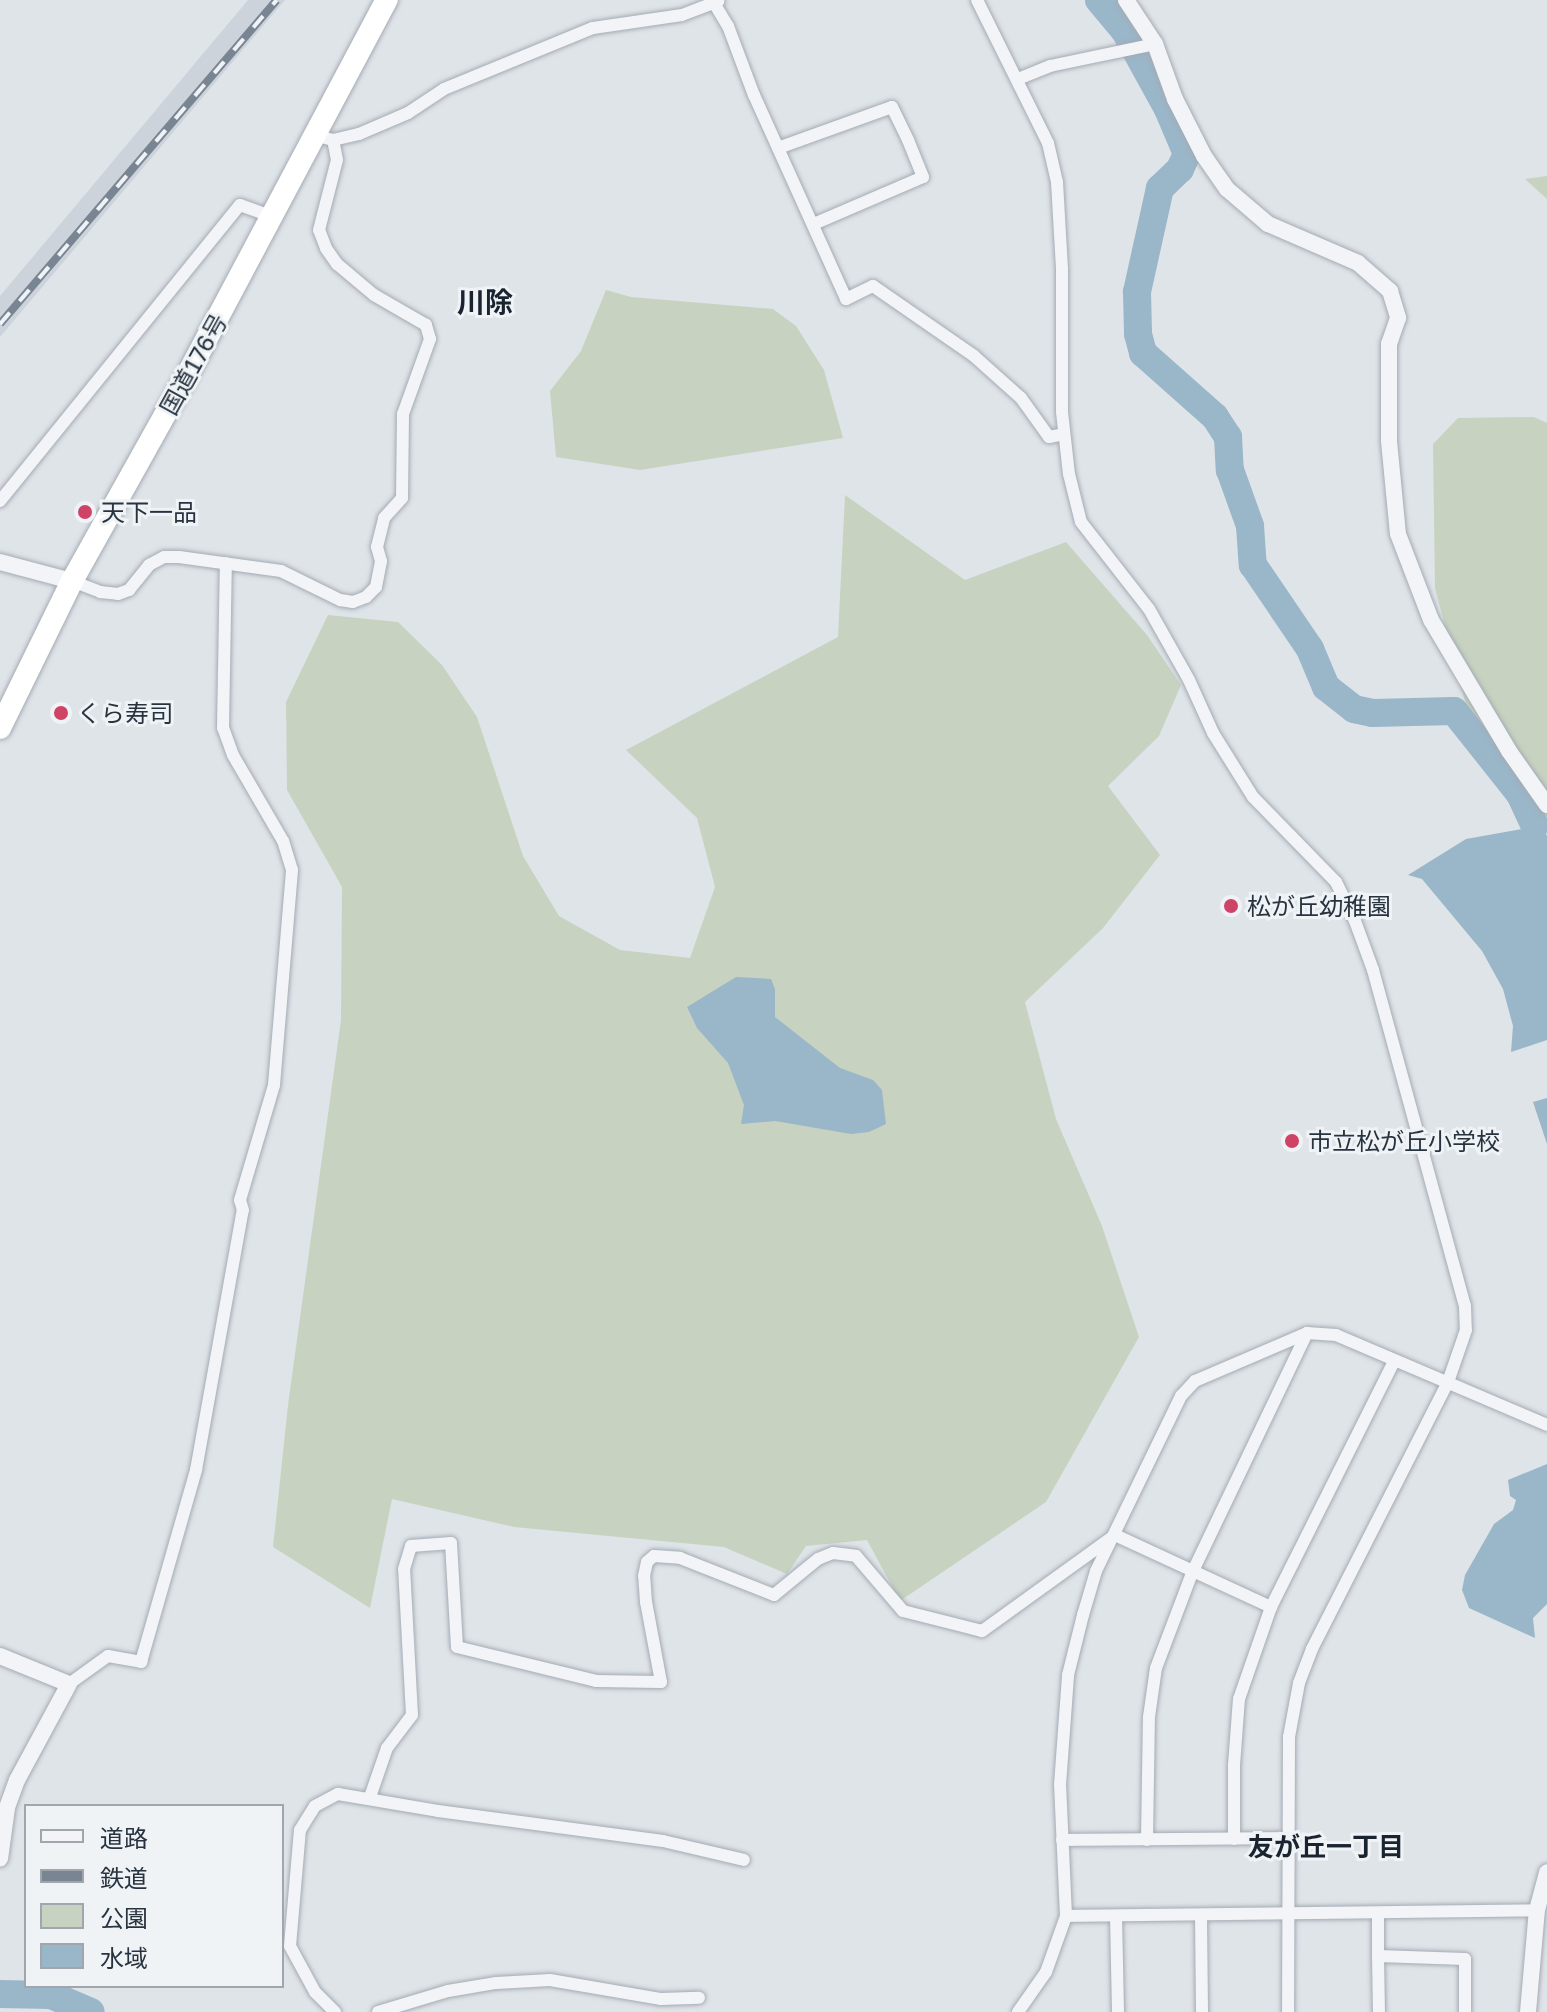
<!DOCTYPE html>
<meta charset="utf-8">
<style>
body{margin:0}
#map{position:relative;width:1547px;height:2012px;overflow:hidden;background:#dfe4e9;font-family:"Golos Text","Noto Sans JP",sans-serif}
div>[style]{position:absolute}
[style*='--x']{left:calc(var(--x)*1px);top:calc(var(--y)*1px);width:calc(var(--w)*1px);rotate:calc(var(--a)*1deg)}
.built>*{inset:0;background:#cdd3db}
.green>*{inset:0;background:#c7d3c0}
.water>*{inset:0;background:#9ab6c9}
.river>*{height:28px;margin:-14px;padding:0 14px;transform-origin:14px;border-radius:14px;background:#9ab6c9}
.roads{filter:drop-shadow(0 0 2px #a4abb3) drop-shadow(0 0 2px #a4abb3)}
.minor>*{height:12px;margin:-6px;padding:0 6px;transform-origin:6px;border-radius:6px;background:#f2f4f7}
.tertiary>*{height:16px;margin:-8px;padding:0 8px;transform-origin:8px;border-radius:8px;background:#f2f4f7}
.trunk>*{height:22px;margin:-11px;padding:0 11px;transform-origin:11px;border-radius:11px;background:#fff}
.rail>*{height:8px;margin-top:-4px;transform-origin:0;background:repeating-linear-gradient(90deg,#eff3f6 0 15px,#798592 0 30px);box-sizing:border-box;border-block:2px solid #798592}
.dots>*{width:22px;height:22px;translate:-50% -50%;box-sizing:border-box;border:4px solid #eff3f6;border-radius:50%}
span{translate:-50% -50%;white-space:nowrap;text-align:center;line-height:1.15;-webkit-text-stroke:6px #eff3f6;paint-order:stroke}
.street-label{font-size:24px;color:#283340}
.poi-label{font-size:24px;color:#283340}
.left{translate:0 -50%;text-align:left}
.neighbourhood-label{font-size:26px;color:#1a2431;font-weight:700}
.quarter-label{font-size:28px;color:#1a2431;font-weight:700}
.legend{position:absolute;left:24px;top:1804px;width:260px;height:184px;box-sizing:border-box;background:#eff3f6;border:2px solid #9fa6ad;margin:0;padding:10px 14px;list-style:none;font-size:24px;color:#283340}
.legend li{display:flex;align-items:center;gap:16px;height:40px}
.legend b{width:40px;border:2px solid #9fa6ad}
</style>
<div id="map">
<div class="built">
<div style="clip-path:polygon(248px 0,285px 0,0 337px,0 296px)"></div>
</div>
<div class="green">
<div style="clip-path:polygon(1547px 176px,1547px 199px,1525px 179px)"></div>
<div style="clip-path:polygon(606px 290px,631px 297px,773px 309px,796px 326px,824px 370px,843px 438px,640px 470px,556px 457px,550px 391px,581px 351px)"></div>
<div style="clip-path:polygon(1534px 417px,1547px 423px,1547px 820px,1471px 724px,1435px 588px,1433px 444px,1458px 418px)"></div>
<div style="clip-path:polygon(845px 495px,965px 580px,1066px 542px,1147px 635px,1181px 685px,1159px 736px,1108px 786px,1160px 855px,1103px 928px,1025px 1002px,1056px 1119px,1102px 1226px,1139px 1337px,1046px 1502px,900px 1601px,867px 1540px,806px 1546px,787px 1574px,724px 1547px,514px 1527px,392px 1499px,370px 1608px,273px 1547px,288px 1405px,341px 1020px,342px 887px,287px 790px,286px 702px,328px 615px,398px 622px,442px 665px,477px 717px,523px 856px,559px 916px,620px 950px,690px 958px,715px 887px,697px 818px,626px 750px,838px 637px)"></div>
</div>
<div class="water">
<div style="clip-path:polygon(1535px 811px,1547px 836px,1547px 1040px,1511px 1052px,1513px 1026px,1503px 989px,1482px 951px,1422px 879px,1408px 875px,1466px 839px,1522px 829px)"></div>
<div style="clip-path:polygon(736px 977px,771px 979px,775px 989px,775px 1017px,840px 1068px,873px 1080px,882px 1090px,886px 1124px,869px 1132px,851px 1134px,775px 1121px,741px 1124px,744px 1105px,728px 1063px,697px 1028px,687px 1007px)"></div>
<div style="clip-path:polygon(1547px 1098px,1547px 1144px,1533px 1102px)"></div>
<div style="clip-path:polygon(1547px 1464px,1547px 1604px,1533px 1618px,1535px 1638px,1469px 1608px,1462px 1590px,1465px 1575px,1494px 1524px,1513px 1510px,1516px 1500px,1510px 1496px,1508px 1480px)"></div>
</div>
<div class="river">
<div style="--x:1099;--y:0;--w:40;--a:50"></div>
<div style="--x:1125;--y:31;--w:89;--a:61.1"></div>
<div style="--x:1168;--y:109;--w:49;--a:67.1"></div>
<div style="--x:1187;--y:154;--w:17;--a:115"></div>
<div style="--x:1180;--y:169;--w:28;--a:136"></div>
<div style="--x:1160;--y:188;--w:107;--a:102.5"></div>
<div style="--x:1137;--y:292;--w:42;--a:88.6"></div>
<div style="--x:1138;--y:334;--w:20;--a:75"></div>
<div style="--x:1143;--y:353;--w:96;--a:41.6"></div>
<div style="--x:1215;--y:417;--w:24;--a:57"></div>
<div style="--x:1228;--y:437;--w:33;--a:87"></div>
<div style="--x:1230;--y:470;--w:59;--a:70.3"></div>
<div style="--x:1250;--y:526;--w:39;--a:86"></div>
<div style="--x:1253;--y:565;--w:102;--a:55.8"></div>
<div style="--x:1310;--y:649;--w:41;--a:67.2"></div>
<div style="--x:1326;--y:687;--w:36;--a:38"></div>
<div style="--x:1354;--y:709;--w:19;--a:12"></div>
<div style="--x:1373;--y:713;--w:81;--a:-1.4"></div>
<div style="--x:1454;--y:711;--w:106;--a:51.5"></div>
<div style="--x:1520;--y:794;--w:35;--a:65"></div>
<div style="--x:0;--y:1994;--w:51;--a:1.1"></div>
<div style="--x:51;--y:1995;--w:43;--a:23"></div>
</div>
<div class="roads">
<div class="minor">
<div style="--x:977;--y:0;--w:160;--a:63.6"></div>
<div style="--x:1048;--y:143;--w:40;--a:77"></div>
<div style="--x:1057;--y:182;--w:86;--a:86.7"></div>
<div style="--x:1062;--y:268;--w:144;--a:90"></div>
<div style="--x:1062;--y:412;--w:62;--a:83.6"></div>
<div style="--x:1069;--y:474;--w:49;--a:76"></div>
<div style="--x:1081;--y:522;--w:110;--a:52"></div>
<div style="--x:1149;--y:609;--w:81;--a:60.6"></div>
<div style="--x:1189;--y:680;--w:58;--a:65.6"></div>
<div style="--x:1213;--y:733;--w:75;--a:58"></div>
<div style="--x:1253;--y:797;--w:119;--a:45.7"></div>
<div style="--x:1336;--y:882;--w:43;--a:64"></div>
<div style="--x:1355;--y:921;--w:52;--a:69.8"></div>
<div style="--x:1373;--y:970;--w:348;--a:74.7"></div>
<div style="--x:1465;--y:1306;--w:24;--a:88"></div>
<div style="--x:1466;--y:1330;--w:55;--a:109.1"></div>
<div style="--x:1448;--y:1382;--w:300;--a:117"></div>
<div style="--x:1312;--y:1649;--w:36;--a:111"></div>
<div style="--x:1299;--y:1683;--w:55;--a:100.5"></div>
<div style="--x:1289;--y:1737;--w:275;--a:90.2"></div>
<div style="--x:714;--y:3;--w:27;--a:59"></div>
<div style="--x:728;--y:26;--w:74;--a:69.4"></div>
<div style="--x:754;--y:95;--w:224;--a:65.7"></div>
<div style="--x:846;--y:299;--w:30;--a:-26"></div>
<div style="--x:873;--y:286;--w:123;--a:34.7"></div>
<div style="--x:974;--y:356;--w:63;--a:41.8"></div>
<div style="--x:1021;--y:398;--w:48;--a:54.3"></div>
<div style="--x:1049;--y:437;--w:15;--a:-11"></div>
<div style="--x:1018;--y:79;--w:35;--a:-22"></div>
<div style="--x:1050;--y:66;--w:107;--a:-11.8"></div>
<div style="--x:325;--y:138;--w:8;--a:14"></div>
<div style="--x:333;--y:140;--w:27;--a:-13"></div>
<div style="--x:359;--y:134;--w:53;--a:-23.2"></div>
<div style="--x:408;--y:113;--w:43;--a:-33.7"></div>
<div style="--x:444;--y:89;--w:161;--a:-22.3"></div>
<div style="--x:593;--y:28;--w:90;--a:-8.3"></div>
<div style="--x:682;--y:15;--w:39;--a:-21"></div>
<div style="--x:778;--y:148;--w:121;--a:-19.8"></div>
<div style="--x:892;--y:107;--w:37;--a:64"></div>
<div style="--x:908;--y:140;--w:40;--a:68"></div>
<div style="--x:923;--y:177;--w:119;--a:156.7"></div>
<div style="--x:0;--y:501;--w:381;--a:-51"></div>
<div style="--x:240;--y:205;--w:35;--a:20"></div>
<div style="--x:72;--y:581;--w:30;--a:21"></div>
<div style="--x:100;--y:592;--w:18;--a:6"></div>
<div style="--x:118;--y:594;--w:12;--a:-20"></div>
<div style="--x:129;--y:590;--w:32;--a:-51"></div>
<div style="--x:149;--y:565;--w:17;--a:-28"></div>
<div style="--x:164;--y:557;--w:15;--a:0"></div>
<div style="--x:179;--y:557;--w:103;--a:7.8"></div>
<div style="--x:281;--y:571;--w:66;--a:26.2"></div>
<div style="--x:340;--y:600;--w:13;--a:9"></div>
<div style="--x:353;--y:602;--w:14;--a:-21"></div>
<div style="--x:366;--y:597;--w:14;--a:-45"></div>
<div style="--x:376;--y:587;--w:26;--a:-79"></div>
<div style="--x:381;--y:561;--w:15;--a:-106"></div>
<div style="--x:377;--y:547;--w:30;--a:-76"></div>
<div style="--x:384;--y:518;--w:27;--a:-48"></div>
<div style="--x:402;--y:498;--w:84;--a:-89.3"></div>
<div style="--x:403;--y:414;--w:80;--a:-70.2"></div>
<div style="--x:430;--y:339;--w:15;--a:-106"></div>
<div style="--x:426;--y:325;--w:60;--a:-150"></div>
<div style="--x:374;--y:295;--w:48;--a:-140"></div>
<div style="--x:337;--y:264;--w:19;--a:-125"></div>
<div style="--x:326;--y:248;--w:19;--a:-111"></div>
<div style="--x:319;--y:230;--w:72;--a:-75.6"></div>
<div style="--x:337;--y:160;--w:20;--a:-101"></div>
<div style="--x:1115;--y:1535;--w:172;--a:24.8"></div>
<div style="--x:69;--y:1684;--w:48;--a:-35.7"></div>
<div style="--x:108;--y:1656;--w:34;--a:10"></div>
<div style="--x:141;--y:1662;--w:200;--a:-74"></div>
<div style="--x:196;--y:1470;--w:264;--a:-79.8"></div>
<div style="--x:243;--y:1210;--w:10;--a:-107"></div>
<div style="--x:240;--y:1200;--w:120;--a:-73.5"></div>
<div style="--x:274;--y:1085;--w:216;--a:-85.2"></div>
<div style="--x:292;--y:870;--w:30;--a:-107"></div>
<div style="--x:283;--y:841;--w:99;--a:-120.2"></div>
<div style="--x:233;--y:755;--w:29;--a:-110"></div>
<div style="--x:223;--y:728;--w:165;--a:-89"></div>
<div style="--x:370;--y:1797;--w:52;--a:-70.9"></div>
<div style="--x:387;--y:1748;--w:41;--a:-52.9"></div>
<div style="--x:412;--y:1715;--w:146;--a:-93.1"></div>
<div style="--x:404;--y:1569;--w:24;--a:-73"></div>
<div style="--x:411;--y:1546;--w:40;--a:-4.3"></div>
<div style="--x:451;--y:1543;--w:104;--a:86.7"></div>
<div style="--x:457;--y:1647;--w:143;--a:13.7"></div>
<div style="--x:596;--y:1681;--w:65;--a:0.9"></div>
<div style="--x:661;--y:1682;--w:81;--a:-100.6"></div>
<div style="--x:646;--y:1602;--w:26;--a:-94"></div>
<div style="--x:644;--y:1576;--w:14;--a:-78"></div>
<div style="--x:647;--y:1562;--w:9;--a:-41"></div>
<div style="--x:654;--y:1556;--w:26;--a:4"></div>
<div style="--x:680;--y:1558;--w:101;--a:21.5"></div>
<div style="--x:774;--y:1595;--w:57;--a:-39.3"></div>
<div style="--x:818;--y:1559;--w:16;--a:-22"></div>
<div style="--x:833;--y:1553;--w:23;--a:7"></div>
<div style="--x:856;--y:1556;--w:72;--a:49.5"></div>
<div style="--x:903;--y:1611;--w:81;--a:14.2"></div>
<div style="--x:982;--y:1631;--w:164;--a:-35.8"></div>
<div style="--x:1234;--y:1839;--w:74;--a:-90"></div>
<div style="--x:1234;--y:1765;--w:66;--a:-85.7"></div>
<div style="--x:1239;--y:1699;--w:97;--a:-70.8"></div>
<div style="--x:1271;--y:1607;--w:275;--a:-63.4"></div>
<div style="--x:1062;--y:1840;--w:226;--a:-0.5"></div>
<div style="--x:1147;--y:1840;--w:123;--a:-89.1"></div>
<div style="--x:1149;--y:1717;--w:49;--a:-81.9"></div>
<div style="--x:1156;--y:1668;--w:102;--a:-69.2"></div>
<div style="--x:1192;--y:1573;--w:266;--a:-64.4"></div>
<div style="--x:1378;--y:1914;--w:42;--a:90"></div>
<div style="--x:1378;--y:1956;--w:87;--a:2"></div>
<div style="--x:1465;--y:1959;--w:53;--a:90"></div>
<div style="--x:1066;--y:1916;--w:471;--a:-0.7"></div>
<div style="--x:1116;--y:1916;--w:96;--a:88.8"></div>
<div style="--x:1201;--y:1916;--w:96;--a:89.4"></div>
<div style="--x:1378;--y:1956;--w:56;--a:89"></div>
<div style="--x:335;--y:2012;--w:28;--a:-135"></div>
<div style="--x:315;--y:1992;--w:52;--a:-118.5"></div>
<div style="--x:290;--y:1946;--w:116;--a:-85.1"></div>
<div style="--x:300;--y:1830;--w:28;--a:-58"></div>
<div style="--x:315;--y:1806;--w:26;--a:-28"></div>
<div style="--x:338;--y:1794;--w:101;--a:9.6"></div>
<div style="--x:438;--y:1811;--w:227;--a:7.6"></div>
<div style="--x:663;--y:1841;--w:83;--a:13.2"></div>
<div style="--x:378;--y:2012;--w:73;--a:-16.7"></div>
<div style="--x:448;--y:1991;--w:49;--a:-9.5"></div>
<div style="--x:496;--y:1983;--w:54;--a:-3.2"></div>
<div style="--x:550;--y:1980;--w:113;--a:9.7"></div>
<div style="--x:661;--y:1999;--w:38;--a:-2"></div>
<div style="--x:1018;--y:2012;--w:49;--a:-55"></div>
<div style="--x:1046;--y:1972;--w:59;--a:-70.3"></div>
<div style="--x:1066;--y:1916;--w:131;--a:-92.6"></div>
<div style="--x:1060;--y:1785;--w:110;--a:-85.8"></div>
<div style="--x:1068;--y:1675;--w:62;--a:-76"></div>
<div style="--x:1083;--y:1615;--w:46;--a:-73.5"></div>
<div style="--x:1096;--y:1571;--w:195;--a:-64.1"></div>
<div style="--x:1181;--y:1396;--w:21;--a:-47"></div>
<div style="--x:1195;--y:1381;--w:122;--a:-23.2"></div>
<div style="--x:1307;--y:1333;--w:29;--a:4"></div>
<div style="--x:1336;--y:1335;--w:229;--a:23.1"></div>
</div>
<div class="tertiary">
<div style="--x:1126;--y:0;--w:53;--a:56.6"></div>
<div style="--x:1155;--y:44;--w:59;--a:70"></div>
<div style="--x:1175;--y:99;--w:64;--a:63"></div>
<div style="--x:1204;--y:156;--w:40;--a:55.1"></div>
<div style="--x:1227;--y:189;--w:54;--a:40.5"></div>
<div style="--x:1268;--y:224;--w:98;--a:23.4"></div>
<div style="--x:1358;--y:263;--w:43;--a:41.2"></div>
<div style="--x:1390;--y:291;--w:28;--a:73"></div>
<div style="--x:1398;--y:318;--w:28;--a:109"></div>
<div style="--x:1389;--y:344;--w:97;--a:90"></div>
<div style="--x:1389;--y:441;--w:93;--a:84.5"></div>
<div style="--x:1398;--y:534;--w:92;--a:69"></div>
<div style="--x:1431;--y:620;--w:152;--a:59.2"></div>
<div style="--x:1509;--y:751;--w:66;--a:54.9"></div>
<div style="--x:0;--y:562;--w:74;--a:14.8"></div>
<div style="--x:0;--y:1656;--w:74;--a:22.1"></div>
<div style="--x:69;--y:1684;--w:109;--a:118.4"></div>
<div style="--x:17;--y:1780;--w:30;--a:110"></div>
<div style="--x:7;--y:1808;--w:51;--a:97.8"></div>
<div style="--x:1528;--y:2012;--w:102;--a:-85"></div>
<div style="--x:1537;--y:1910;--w:39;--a:-75"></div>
</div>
<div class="trunk">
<div style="--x:0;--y:728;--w:164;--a:-63.9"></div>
<div style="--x:72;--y:581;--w:229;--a:-60.8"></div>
<div style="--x:184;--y:381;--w:432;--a:-62"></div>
</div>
</div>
<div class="rail">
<div style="--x:0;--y:324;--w:426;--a:-49.5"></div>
</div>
<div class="dots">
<div style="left:85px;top:512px;background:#cf4367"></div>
<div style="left:61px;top:713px;background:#cf4367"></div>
<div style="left:1231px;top:906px;background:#cf4367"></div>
<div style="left:1292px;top:1141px;background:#cf4367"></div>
</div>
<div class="street-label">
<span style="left:193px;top:364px;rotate:-61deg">国道176号</span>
</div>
<div class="poi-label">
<span class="left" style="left:101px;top:512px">天下一品</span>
<span class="left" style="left:77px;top:713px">くら寿司</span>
<span class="left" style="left:1247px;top:906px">松が丘幼稚園</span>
<span class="left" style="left:1308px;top:1141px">市立松が丘小学校</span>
</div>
<div class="neighbourhood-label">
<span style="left:1326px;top:1847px">友が丘一丁目</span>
</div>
<div class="quarter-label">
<span style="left:485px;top:302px">川除</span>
</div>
<ul class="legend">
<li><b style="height:10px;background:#f2f4f7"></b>道路</li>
<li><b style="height:10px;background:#798592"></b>鉄道</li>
<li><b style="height:22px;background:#c7d3c0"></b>公園</li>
<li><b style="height:22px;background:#9ab6c9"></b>水域</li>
</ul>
</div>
